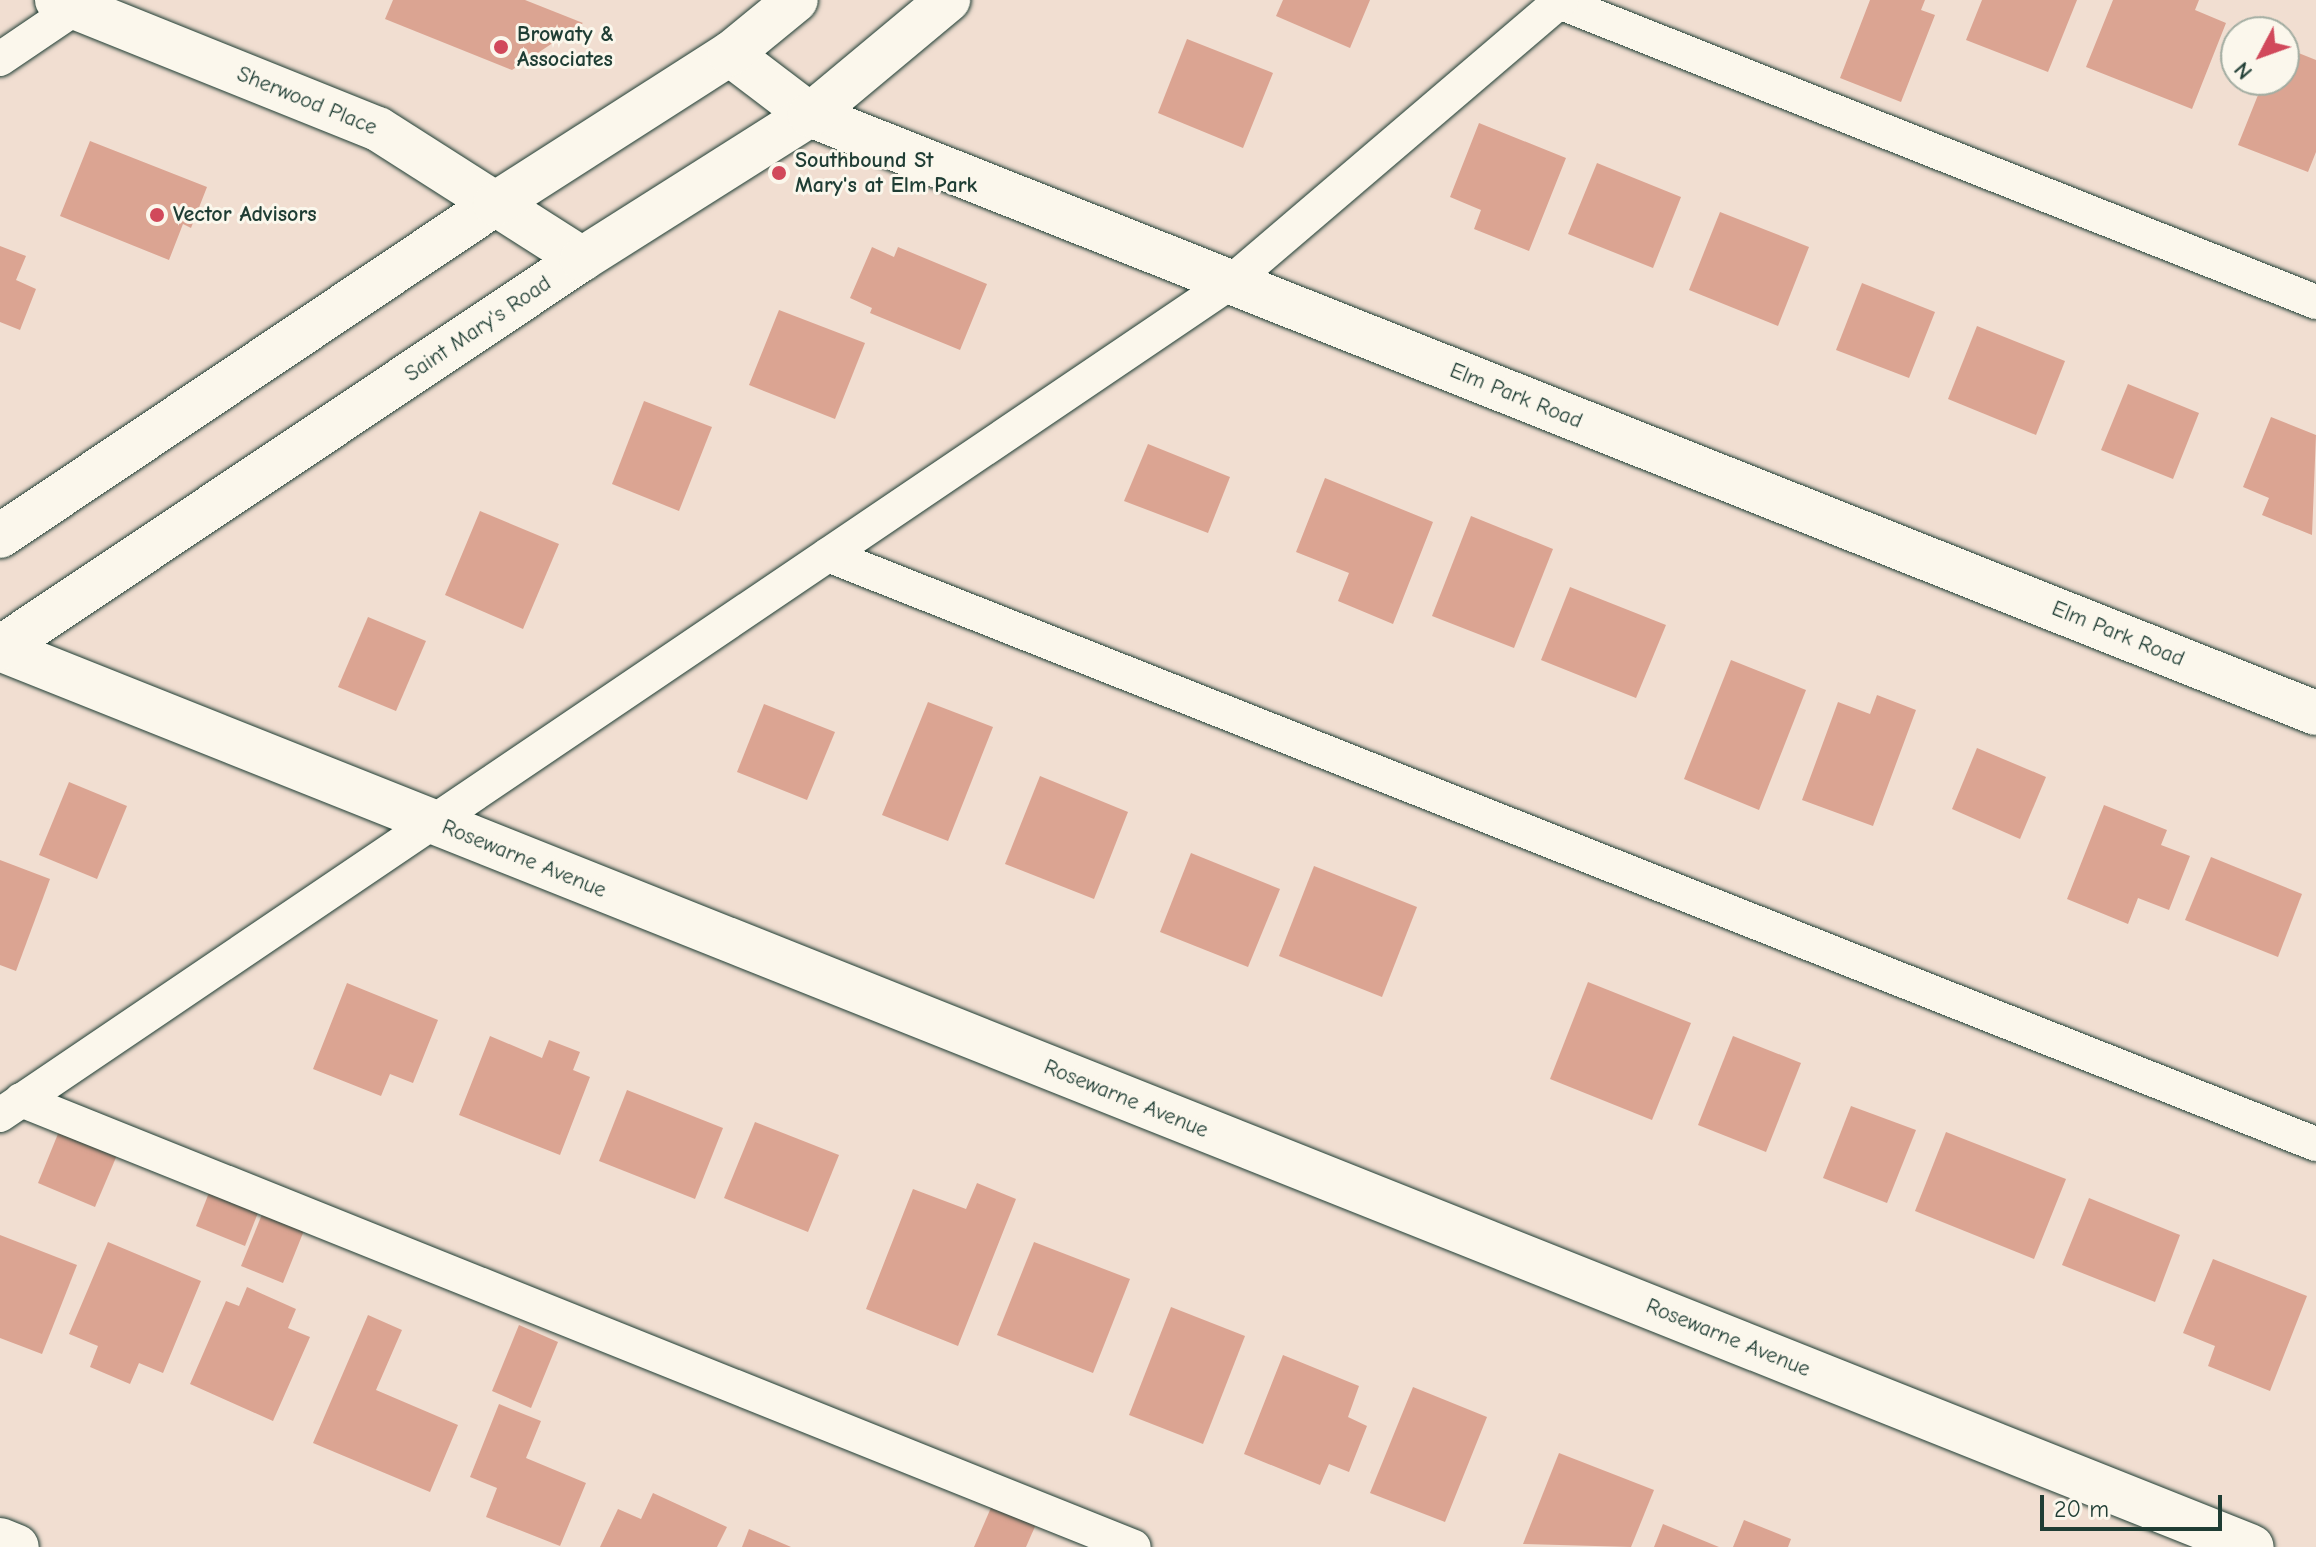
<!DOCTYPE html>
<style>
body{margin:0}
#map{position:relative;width:2316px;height:1547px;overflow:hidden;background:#f1ded1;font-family:"Comic Neue",sans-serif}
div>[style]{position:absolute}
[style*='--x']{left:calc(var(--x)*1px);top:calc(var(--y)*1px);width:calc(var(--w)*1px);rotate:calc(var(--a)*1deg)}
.building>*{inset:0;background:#dba492}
.roads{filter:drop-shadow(0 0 2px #1f3d34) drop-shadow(0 0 2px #1f3d34)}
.service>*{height:34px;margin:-17px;padding:0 17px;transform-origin:17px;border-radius:17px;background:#fbf7ec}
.minor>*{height:44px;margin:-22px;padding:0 22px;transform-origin:22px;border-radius:22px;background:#fbf7ec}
.secondary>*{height:44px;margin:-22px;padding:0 22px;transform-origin:22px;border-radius:22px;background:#fbf7ec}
.dots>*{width:22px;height:22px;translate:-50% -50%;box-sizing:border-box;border:4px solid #fbf7ec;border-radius:50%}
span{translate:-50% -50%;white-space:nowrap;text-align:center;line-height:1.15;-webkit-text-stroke:6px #fbf7ec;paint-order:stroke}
.poi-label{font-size:22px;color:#1f3d34;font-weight:700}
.left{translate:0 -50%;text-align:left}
.street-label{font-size:22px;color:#1f3d34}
.north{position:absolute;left:2220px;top:16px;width:80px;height:80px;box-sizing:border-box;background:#fbf7ec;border:2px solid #a3ada2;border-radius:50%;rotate:229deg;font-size:22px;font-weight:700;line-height:32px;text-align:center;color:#1f3d34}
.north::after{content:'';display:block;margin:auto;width:28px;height:36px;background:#d1495b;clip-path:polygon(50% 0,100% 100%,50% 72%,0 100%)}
.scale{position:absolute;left:2040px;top:1495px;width:182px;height:36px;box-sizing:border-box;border:4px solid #1f3d34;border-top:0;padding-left:10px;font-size:24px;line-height:28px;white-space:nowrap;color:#1f3d34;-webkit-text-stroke:6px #fbf7ec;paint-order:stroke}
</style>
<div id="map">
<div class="building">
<div style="clip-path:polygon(393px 0,525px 0,583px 23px,512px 70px,385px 19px)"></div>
<div style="clip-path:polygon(1283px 0,1370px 0,1350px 48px,1276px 16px)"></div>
<div style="clip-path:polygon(1870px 0,1925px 0,1921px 10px,1935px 15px,1901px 102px,1840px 78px)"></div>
<div style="clip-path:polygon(1982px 0,2077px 0,2048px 72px,1966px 40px)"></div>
<div style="clip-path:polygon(2113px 0,2199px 0,2195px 10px,2226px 23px,2192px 109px,2086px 67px)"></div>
<div style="clip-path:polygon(1187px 39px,1273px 73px,1243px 148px,1158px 113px)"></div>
<div style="clip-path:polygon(2296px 52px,2316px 60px,2316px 152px,2308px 172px,2238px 145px,2264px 80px,2284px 80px,2284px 65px,2290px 67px)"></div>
<div style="clip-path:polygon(1479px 123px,1566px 158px,1529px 251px,1474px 229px,1481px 210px,1450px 197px)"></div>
<div style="clip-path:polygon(90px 141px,207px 187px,191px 228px,183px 224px,169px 260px,60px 216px)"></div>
<div style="clip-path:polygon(1597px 163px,1681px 197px,1653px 268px,1568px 234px)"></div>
<div style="clip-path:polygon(1720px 212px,1809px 247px,1778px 326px,1689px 290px)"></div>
<div style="clip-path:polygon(0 246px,26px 256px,16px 280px,36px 289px,20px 330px,0 322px)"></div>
<div style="clip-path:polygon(872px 247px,894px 257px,898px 247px,987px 284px,960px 350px,870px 313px,872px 308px,850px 298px)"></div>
<div style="clip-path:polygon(1862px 283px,1935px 312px,1909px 378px,1836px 350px)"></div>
<div style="clip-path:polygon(779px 310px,865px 343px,835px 419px,749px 385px)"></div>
<div style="clip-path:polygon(1977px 326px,2065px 361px,2036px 435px,1948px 399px)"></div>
<div style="clip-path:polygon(2128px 384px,2199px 413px,2173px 479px,2101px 450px)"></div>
<div style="clip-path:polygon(644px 401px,712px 427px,679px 511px,612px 484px)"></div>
<div style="clip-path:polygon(2271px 417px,2316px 435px,2312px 535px,2262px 515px,2269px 498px,2243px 487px)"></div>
<div style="clip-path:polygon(1148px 444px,1230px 477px,1208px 533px,1124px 501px)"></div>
<div style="clip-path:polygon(1325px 478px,1433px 522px,1393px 624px,1338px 601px,1349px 573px,1296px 552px)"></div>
<div style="clip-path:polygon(480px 511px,559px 544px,523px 629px,445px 595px)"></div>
<div style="clip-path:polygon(1471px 516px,1553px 549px,1514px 648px,1432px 616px)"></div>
<div style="clip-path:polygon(1570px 587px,1666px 625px,1636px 698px,1541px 660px)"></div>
<div style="clip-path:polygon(368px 617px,426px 641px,396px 711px,338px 687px)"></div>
<div style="clip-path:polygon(1731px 660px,1806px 690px,1759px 810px,1684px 779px)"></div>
<div style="clip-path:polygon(1877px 695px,1916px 710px,1873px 826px,1802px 800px,1838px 702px,1870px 714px)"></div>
<div style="clip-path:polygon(928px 702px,993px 727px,948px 841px,882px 815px)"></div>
<div style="clip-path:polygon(764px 704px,835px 732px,807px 800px,737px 772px)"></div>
<div style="clip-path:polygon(1977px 748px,2046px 777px,2020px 839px,1952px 809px)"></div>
<div style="clip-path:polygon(1040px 776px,1128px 812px,1094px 899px,1005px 864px)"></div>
<div style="clip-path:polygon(69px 782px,127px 806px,97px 879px,39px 855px)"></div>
<div style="clip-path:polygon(2104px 805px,2167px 830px,2161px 845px,2190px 856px,2169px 910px,2138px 898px,2128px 924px,2067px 899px)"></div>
<div style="clip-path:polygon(1191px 853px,1280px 889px,1248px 967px,1160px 932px)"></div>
<div style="clip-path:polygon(2211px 857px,2302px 894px,2278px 957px,2185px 920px)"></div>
<div style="clip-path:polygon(0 860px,50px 879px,16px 971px,0 965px)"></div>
<div style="clip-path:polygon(1314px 866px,1417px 907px,1382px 997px,1279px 956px)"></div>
<div style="clip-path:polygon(1588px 982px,1691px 1023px,1652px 1120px,1550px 1079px)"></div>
<div style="clip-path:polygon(347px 983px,438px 1020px,413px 1083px,390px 1074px,381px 1096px,313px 1069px)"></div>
<div style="clip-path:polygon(490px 1036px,542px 1058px,549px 1040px,580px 1052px,573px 1070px,590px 1077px,560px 1155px,459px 1115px)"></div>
<div style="clip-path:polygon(1733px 1036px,1801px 1063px,1766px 1152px,1698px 1125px)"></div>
<div style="clip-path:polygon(627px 1090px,723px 1128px,695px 1199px,599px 1161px)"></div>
<div style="clip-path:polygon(1851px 1106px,1916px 1130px,1887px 1203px,1823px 1178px)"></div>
<div style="clip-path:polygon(755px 1122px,839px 1155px,808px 1232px,724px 1198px)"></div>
<div style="clip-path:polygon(62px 1124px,120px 1148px,95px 1207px,38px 1183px)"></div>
<div style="clip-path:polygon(1946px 1132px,2066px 1179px,2034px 1259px,1915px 1211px)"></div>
<div style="clip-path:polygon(977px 1183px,1016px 1199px,958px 1346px,866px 1309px,913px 1189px,966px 1209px)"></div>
<div style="clip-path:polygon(212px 1185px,261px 1205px,245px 1246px,196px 1226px)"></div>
<div style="clip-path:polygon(2089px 1198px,2180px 1235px,2155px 1302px,2062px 1265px)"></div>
<div style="clip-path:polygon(265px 1207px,307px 1223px,283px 1283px,241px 1266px)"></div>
<div style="clip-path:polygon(0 1235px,77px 1265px,42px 1354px,0 1338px)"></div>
<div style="clip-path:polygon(108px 1242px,201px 1281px,163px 1373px,139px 1363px,130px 1384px,90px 1367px,98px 1346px,69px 1334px)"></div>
<div style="clip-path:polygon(1034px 1242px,1130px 1279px,1093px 1373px,997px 1335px)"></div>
<div style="clip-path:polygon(2213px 1259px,2307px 1296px,2270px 1391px,2208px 1366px,2215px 1346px,2183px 1333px)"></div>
<div style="clip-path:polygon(247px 1287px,296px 1309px,288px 1328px,310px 1337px,273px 1421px,190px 1384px,226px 1301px,239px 1306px)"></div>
<div style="clip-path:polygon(1171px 1307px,1245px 1336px,1203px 1444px,1129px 1415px)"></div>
<div style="clip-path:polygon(368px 1315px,402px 1330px,376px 1390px,458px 1425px,430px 1492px,313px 1443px)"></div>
<div style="clip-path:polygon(519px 1325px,558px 1342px,531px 1408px,492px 1391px)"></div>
<div style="clip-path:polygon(1283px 1355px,1359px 1386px,1348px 1417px,1367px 1426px,1349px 1472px,1329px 1464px,1320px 1485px,1244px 1454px)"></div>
<div style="clip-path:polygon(1413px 1387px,1487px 1417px,1445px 1522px,1370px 1493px)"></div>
<div style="clip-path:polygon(499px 1404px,541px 1421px,526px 1458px,586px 1483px,560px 1546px,486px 1517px,497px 1488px,470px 1477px)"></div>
<div style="clip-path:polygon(1559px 1453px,1654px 1490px,1631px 1547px,1523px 1544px)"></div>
<div style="clip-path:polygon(653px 1493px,727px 1527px,717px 1547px,600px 1547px,618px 1509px,641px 1519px)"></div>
<div style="clip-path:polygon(993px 1503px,1037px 1522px,1026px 1547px,974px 1547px)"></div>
<div style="clip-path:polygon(1744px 1520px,1791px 1539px,1788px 1547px,1733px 1547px)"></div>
<div style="clip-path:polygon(1663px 1524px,1719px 1547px,1654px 1547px)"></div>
<div style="clip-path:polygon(749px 1529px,791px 1547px,742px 1547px)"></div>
</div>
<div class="roads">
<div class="service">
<div style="--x:1559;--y:2;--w:814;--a:21.62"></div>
<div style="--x:0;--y:59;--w:105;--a:-34.1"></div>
<div style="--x:828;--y:555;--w:1600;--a:21.6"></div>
<div style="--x:21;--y:1100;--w:1199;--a:21.88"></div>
<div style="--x:0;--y:1115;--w:1485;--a:-34.08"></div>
<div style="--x:1230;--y:283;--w:435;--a:-40.5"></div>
</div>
<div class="minor">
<div style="--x:57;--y:0;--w:346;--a:21.9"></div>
<div style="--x:378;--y:129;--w:242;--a:32.5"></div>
<div style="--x:730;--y:54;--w:101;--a:37.3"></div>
<div style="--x:810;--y:115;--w:1620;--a:21.66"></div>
<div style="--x:0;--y:649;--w:2424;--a:21.74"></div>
<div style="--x:0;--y:1540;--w:18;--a:22"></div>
</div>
<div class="secondary">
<div style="--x:0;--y:536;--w:596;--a:-33.85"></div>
<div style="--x:495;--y:204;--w:279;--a:-32.6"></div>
<div style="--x:730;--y:54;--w:85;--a:-39.3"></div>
<div style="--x:0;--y:648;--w:700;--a:-33.76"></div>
<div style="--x:582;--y:259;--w:270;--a:-32.3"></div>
<div style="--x:810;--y:115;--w:180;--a:-39.8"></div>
</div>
</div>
<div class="dots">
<div style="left:501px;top:47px;background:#d1495b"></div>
<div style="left:779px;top:173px;background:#d1495b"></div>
<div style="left:157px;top:215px;background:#d1495b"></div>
</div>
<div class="poi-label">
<span class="left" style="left:517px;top:47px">Browaty &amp;<br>Associates</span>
<span class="left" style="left:795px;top:173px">Southbound St<br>Mary's at Elm Park</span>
<span class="left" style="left:173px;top:215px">Vector Advisors</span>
</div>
<div class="street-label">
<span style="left:307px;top:101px;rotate:22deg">Sherwood Place</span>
<span style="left:478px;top:329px;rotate:-34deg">Saint Mary's Road</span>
<span style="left:1516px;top:396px;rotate:22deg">Elm Park Road</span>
<span style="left:2118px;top:634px;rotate:22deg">Elm Park Road</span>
<span style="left:524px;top:859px;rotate:22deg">Rosewarne Avenue</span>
<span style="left:1126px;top:1099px;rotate:22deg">Rosewarne Avenue</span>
<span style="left:1728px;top:1338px;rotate:22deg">Rosewarne Avenue</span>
</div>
<div class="north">N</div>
<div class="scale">20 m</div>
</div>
